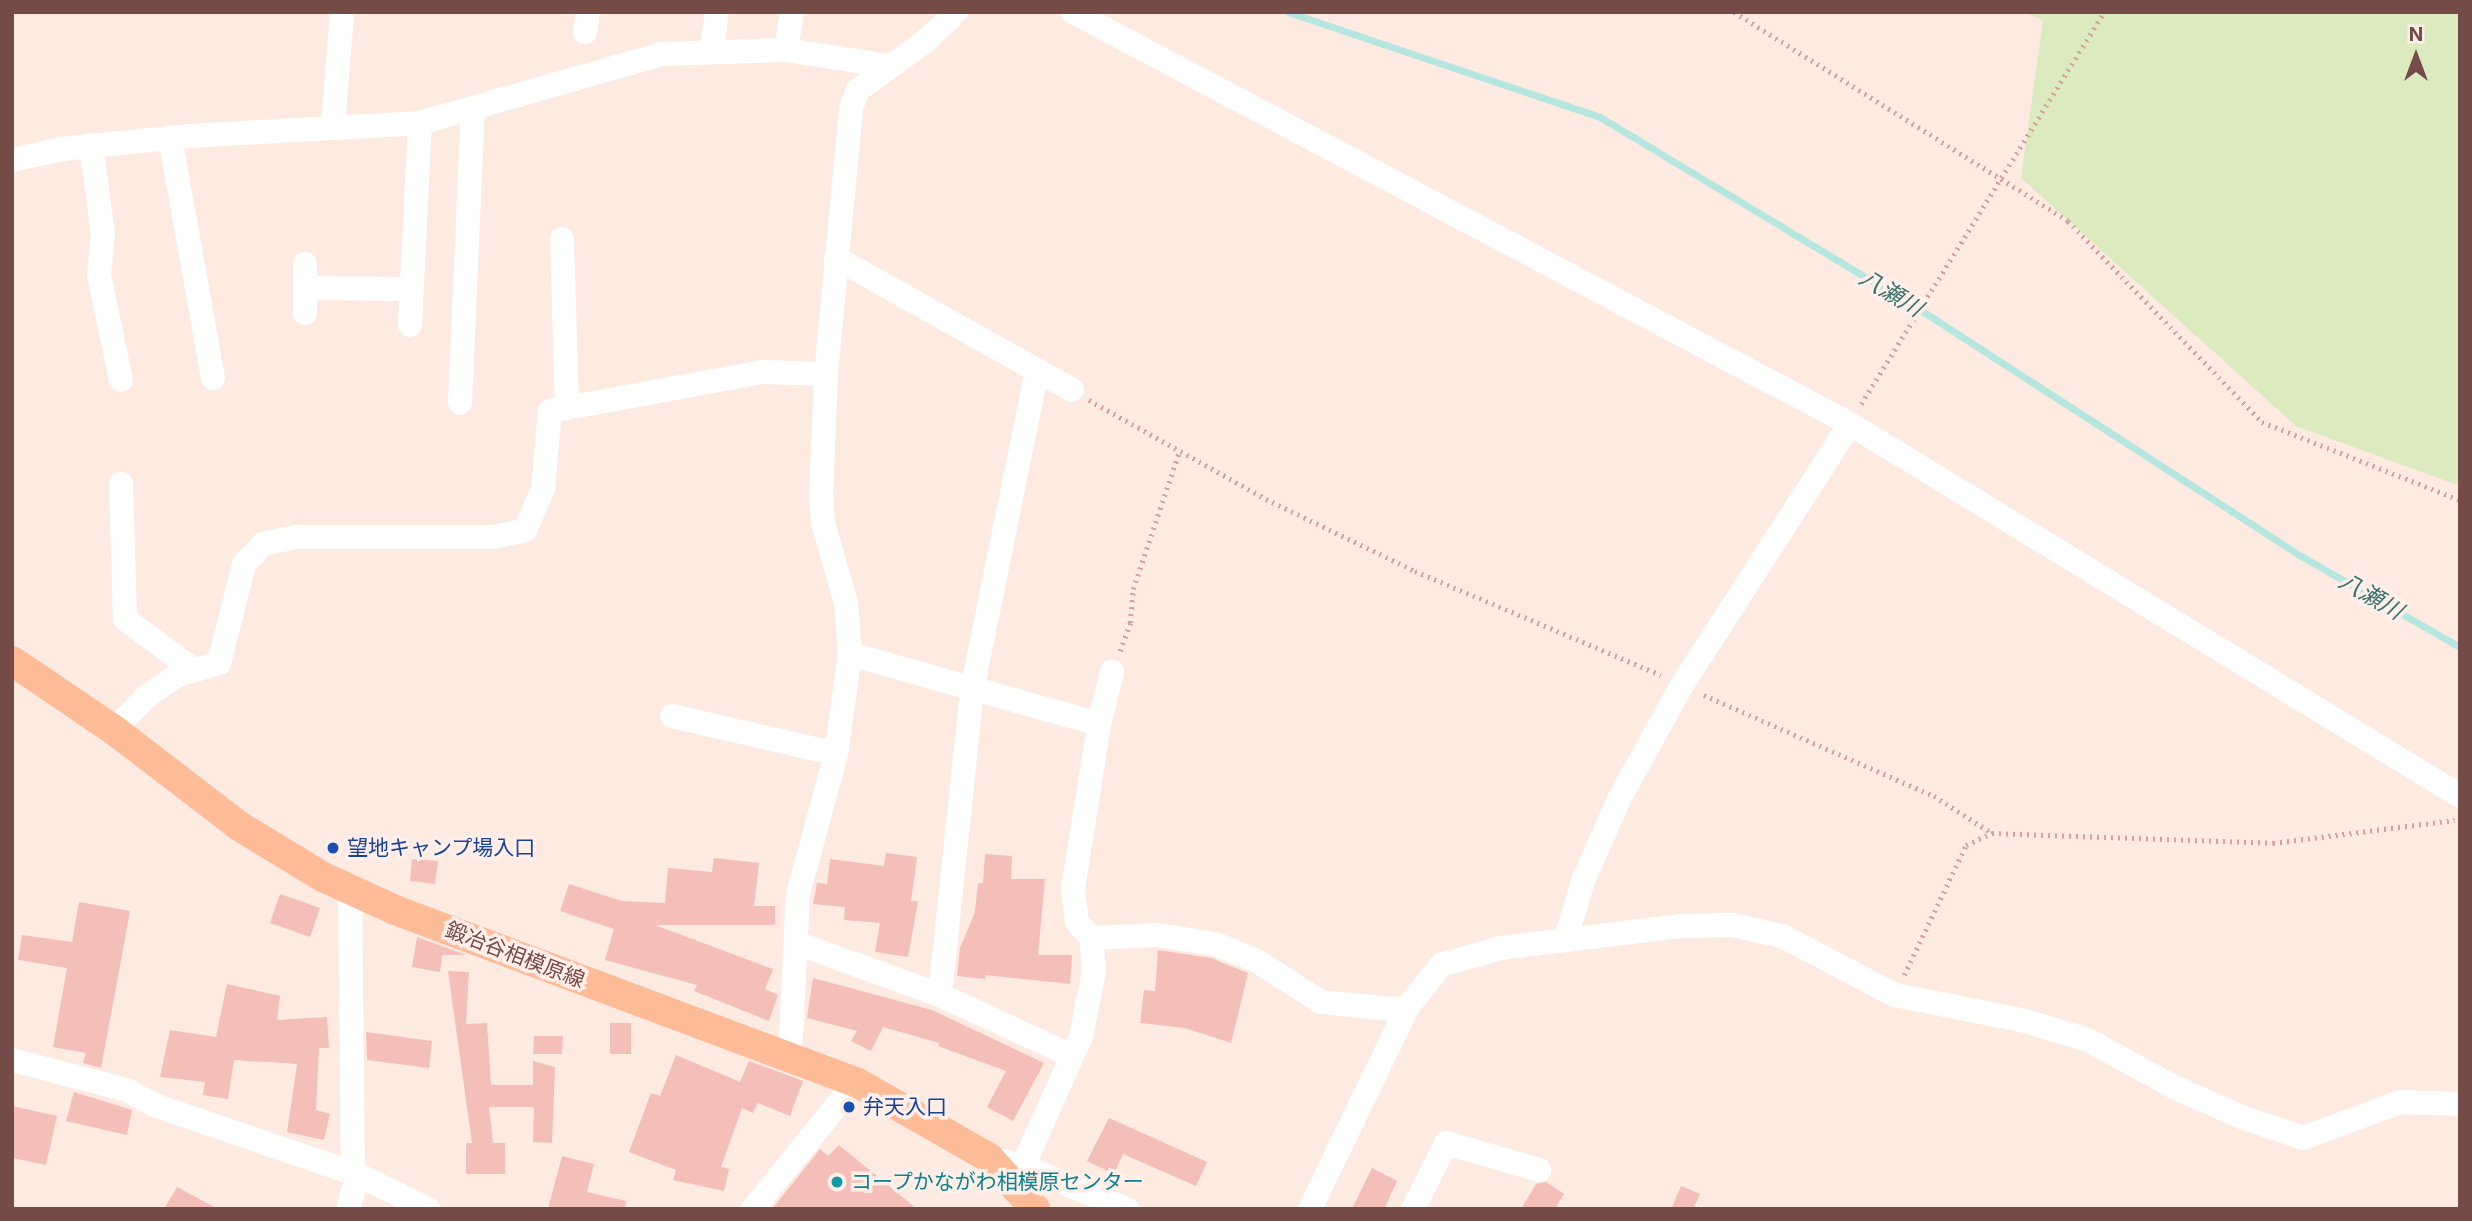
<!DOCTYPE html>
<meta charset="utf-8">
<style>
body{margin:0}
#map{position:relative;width:2472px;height:1221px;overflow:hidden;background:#fdeae1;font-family:Inter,"Noto Sans JP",sans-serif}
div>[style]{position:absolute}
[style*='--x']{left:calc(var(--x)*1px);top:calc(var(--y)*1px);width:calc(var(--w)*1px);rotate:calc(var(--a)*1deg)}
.green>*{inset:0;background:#dceac0}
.stream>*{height:7px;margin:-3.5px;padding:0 3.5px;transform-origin:3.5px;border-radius:3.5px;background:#b5e6e0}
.building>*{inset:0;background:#f3bfb8}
.path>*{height:4.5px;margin-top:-2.25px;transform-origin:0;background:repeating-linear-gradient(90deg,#d7a29c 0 2px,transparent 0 7px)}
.minor>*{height:24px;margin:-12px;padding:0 12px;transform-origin:12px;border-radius:12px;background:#fff}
.major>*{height:30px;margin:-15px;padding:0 15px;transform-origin:15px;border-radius:15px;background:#fdbb98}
.dots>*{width:19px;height:19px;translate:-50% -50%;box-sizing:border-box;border:4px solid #ffefe8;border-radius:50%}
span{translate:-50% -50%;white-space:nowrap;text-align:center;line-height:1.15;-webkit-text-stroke:7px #ffefe8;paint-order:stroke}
.transit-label{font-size:21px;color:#164399}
.left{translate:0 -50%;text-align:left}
.street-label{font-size:21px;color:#744b47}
.culture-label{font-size:21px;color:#0d838f}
.water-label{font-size:23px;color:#38736d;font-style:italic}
.frame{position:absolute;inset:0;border:14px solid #744b47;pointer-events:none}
.north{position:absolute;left:2381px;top:21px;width:70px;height:70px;-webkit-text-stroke:5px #ffefe8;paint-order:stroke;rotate:0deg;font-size:19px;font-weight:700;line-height:28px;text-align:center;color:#744b47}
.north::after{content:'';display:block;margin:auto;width:24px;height:32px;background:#744b47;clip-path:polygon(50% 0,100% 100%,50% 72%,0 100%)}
</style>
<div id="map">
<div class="green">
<div style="clip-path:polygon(2023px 12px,2460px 12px,2460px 486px,2296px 426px,2021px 178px,2043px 20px)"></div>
</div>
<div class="stream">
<div style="--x:1288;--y:12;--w:329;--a:18.6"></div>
<div style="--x:1600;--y:117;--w:393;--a:31.1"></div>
<div style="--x:1936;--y:320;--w:435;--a:32.9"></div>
<div style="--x:2301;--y:556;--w:183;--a:29.8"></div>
</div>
<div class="building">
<div style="clip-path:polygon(886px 853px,917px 857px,911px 901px,918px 901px,908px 957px,875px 952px,880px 923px,844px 920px,845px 907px,813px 904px,817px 883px,827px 884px,830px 859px,884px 866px)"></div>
<div style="clip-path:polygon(985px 854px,1012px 856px,1011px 879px,1045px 879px,1038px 955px,1072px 955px,1070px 984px,985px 975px,985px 979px,957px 976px,960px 948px,975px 912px,978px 883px,983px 883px)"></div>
<div style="clip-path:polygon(714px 858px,759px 863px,754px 906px,775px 906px,775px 925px,655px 925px,773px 969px,765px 989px,778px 995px,769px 1021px,694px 991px,697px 985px,605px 960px,614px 929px,560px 911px,569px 884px,622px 901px,665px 903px,668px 868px,712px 872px)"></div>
<div style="clip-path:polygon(412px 859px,438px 861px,435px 884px,410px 881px)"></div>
<div style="clip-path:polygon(280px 894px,320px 908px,310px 937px,270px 923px)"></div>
<div style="clip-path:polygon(79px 902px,130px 911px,101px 1068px,83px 1063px,86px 1053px,53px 1047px,67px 968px,18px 960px,22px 935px,72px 942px)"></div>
<div style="clip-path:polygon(417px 937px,466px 955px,442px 955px,440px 972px,412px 967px)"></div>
<div style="clip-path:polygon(1158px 950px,1211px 958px,1248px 973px,1231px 1043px,1185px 1028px,1140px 1023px,1144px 990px,1155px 991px)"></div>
<div style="clip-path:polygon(448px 971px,469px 972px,466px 1024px,487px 1023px,491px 1085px,533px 1085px,533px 1061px,555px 1067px,552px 1143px,533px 1142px,534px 1107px,489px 1107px,493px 1143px,505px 1143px,505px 1174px,466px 1174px,466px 1143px,472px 1143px)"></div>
<div style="clip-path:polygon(813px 978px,932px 1010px,1044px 1063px,1013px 1121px,987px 1107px,1006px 1071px,938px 1046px,939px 1043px,883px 1027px,871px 1051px,851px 1041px,857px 1031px,807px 1018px)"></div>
<div style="clip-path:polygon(227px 984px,280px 996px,277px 1020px,327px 1017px,329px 1048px,319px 1048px,316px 1110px,330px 1114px,324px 1140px,287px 1132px,297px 1064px,234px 1060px,228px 1099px,203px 1095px,205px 1082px,160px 1077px,170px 1030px,216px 1037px)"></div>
<div style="clip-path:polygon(610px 1023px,631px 1023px,631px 1054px,610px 1054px)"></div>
<div style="clip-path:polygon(366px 1032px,432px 1041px,429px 1068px,367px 1060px)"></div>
<div style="clip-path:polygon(534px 1036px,563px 1036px,562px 1054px,533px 1054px)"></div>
<div style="clip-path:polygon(676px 1055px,740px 1082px,749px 1061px,803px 1081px,790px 1116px,758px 1103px,753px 1113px,742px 1108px,721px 1167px,729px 1169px,724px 1191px,673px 1180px,676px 1170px,629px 1152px,651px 1093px,660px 1096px)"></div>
<div style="clip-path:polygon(74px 1092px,132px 1110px,127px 1135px,66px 1121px)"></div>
<div style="clip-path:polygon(12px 1106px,57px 1116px,46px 1165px,12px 1158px)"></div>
<div style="clip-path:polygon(1109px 1118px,1207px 1162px,1196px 1186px,1123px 1154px,1114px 1174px,1087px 1161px)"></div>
<div style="clip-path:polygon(839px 1145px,917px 1209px,772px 1209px,820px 1149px,828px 1156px)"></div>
<div style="clip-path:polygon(562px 1156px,594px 1164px,587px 1192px,626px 1201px,625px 1209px,548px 1209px)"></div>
<div style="clip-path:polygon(1372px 1168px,1397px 1181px,1384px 1209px,1352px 1209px)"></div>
<div style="clip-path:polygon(1546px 1182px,1564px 1194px,1555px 1209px,1521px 1209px,1536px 1184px)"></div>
<div style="clip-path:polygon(1681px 1186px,1700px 1194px,1693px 1209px,1671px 1209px)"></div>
<div style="clip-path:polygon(177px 1187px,218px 1209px,164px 1209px)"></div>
</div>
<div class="path">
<div style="--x:1734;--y:12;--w:394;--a:32"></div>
<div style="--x:2068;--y:221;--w:279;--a:46"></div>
<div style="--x:2262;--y:422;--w:213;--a:21.5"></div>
<div style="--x:1089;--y:400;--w:203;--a:29.2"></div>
<div style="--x:1266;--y:499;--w:165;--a:25.8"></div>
<div style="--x:1415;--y:571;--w:267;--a:22.9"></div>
<div style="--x:1861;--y:404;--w:461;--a:-58.2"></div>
<div style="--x:1120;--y:651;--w:30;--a:-70"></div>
<div style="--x:1130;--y:623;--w:34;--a:-85"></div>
<div style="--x:1133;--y:589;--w:145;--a:-71.4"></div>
<div style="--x:1704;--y:695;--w:251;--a:23.7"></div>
<div style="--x:1934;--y:796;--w:69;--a:32.5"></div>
<div style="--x:1992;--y:833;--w:281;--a:2"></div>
<div style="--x:2273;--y:843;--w:183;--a:-7.2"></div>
<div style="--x:1904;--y:975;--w:144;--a:-64.5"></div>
<div style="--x:1966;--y:845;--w:29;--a:-25"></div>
</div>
<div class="minor">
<div style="--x:1073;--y:12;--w:879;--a:27.93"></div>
<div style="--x:1850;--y:424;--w:714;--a:31.38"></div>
<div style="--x:585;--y:32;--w:20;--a:-81"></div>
<div style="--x:786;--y:50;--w:38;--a:-81"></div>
<div style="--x:711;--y:52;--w:40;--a:-81.5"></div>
<div style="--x:333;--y:127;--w:115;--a:-85.5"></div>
<div style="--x:170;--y:137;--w:245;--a:79.9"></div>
<div style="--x:91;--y:145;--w:90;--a:82.3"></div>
<div style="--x:103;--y:234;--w:41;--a:95.6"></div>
<div style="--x:99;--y:275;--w:107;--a:78.2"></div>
<div style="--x:12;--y:160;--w:51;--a:-12.4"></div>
<div style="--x:62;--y:149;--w:129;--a:-5.8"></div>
<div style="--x:190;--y:136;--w:230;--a:-3.2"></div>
<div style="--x:420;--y:123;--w:252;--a:-15.9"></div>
<div style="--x:662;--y:54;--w:124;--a:-1.8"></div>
<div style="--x:786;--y:50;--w:103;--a:8.9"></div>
<div style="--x:562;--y:239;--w:169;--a:88.3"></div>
<div style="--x:836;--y:258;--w:270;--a:29.2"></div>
<div style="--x:305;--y:264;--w:49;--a:90"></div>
<div style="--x:305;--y:288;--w:107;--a:0.5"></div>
<div style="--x:410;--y:325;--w:202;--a:-87.2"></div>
<div style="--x:460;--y:403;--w:292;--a:-87.5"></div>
<div style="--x:121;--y:484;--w:135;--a:88.3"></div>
<div style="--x:125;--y:619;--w:86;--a:36.5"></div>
<div style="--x:672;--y:716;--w:168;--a:13"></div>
<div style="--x:1099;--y:724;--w:54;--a:-76"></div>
<div style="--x:114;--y:730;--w:46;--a:-45.9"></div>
<div style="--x:146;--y:697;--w:39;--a:-35"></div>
<div style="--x:178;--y:675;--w:43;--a:-16.3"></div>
<div style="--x:219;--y:663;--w:102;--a:-75.8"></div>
<div style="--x:244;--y:564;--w:28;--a:-46"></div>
<div style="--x:263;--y:544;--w:33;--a:-12"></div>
<div style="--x:295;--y:537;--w:198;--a:0"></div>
<div style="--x:493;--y:537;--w:33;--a:-12"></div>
<div style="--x:525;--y:530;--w:45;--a:-66.3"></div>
<div style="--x:543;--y:489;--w:78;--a:-84.9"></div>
<div style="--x:550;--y:411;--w:216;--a:-10.4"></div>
<div style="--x:762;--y:372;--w:64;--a:1.8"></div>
<div style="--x:350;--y:889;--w:285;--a:89.4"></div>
<div style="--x:1091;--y:938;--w:67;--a:-2.6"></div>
<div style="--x:1158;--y:935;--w:58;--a:9"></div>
<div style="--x:1215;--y:944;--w:43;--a:21.8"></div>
<div style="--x:1255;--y:960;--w:78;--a:32.5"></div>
<div style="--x:1321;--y:1002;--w:70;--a:5.7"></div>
<div style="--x:1391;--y:1009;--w:16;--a:-4"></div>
<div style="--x:1407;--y:1008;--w:55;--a:-51.7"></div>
<div style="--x:1441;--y:965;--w:62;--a:-15.8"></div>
<div style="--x:1501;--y:948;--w:180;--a:-7"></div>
<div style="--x:1680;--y:926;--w:52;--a:-1.1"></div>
<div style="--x:1732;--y:925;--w:51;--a:12.4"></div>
<div style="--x:1782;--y:936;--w:127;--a:27.6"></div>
<div style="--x:1895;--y:995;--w:133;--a:11.3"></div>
<div style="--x:2025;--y:1021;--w:66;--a:16.8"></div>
<div style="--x:2088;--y:1040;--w:98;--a:28.7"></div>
<div style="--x:2174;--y:1087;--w:73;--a:24.1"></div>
<div style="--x:2241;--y:1117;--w:65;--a:18.7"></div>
<div style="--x:2303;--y:1138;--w:104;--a:-20.2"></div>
<div style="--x:2401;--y:1102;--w:59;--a:1.9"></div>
<div style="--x:1566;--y:938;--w:59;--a:-73.4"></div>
<div style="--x:1583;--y:881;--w:90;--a:-66.3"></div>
<div style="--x:1619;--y:799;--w:130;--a:-61.1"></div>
<div style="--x:1682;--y:685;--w:310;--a:-57.2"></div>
<div style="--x:796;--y:943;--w:153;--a:19.9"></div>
<div style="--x:940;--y:995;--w:145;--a:24.8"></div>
<div style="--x:1072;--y:1056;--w:21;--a:-65"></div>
<div style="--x:1081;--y:1037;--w:67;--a:-78.9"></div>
<div style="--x:1094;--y:971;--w:33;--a:-95"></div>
<div style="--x:1091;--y:938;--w:21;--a:-131"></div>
<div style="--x:1077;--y:922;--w:33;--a:-97"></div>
<div style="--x:1073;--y:889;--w:167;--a:-81"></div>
<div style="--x:1099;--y:724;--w:259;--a:-164.3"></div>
<div style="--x:940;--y:995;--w:307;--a:-84"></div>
<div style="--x:972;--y:690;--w:326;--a:-78.5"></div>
<div style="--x:790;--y:1056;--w:162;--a:-87.2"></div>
<div style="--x:798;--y:894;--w:145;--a:-74.8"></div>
<div style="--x:836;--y:754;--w:101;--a:-82"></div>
<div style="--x:850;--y:654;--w:51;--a:-94.5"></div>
<div style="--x:846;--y:603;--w:83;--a:-106"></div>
<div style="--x:823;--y:523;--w:26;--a:-94"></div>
<div style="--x:821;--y:497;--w:123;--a:-87.7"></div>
<div style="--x:826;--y:374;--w:267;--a:-84.6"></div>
<div style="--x:851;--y:108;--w:19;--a:-69"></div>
<div style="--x:858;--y:90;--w:85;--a:-35.9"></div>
<div style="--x:927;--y:40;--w:40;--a:-44"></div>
<div style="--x:12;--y:1060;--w:119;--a:14.6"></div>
<div style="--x:127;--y:1090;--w:31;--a:29"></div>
<div style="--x:154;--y:1105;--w:216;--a:18.9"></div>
<div style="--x:358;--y:1175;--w:78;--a:25.9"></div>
<div style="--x:989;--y:1158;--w:35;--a:13"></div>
<div style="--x:1023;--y:1166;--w:113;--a:22.5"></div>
<div style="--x:1023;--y:1166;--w:120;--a:-66"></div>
<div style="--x:348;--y:1209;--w:35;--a:-74"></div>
<div style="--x:753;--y:1209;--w:164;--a:-51"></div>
<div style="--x:1310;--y:1209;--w:223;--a:-64.2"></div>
<div style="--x:1413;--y:1209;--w:74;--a:-63.4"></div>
<div style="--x:1446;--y:1143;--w:97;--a:16.2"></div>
</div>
<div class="major">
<div style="--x:12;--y:661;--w:123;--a:34.1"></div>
<div style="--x:114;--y:730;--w:158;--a:37.5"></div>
<div style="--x:239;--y:826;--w:98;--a:31.3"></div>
<div style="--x:323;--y:877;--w:79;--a:24.6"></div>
<div style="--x:395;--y:910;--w:492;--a:20.5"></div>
<div style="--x:856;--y:1082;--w:153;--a:29.7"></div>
<div style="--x:989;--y:1158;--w:69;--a:48"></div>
</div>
<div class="dots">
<div style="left:333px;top:848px;background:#1a4fb4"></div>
<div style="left:849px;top:1107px;background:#1a4fb4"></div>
<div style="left:837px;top:1182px;background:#0f9aa8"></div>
</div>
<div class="transit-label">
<span class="left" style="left:347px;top:848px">望地キャンプ場入口</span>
<span class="left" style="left:863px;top:1107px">弁天入口</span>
</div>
<div class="street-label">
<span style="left:515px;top:955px;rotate:21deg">鍛冶谷相模原線</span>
</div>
<div class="culture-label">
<span class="left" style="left:851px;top:1182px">コープかながわ相模原センター</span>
</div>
<div class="water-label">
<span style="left:1891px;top:293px;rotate:31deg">八瀬川</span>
<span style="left:2371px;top:596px;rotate:30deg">八瀬川</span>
</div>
<div class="frame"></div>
<div class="north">N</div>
</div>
